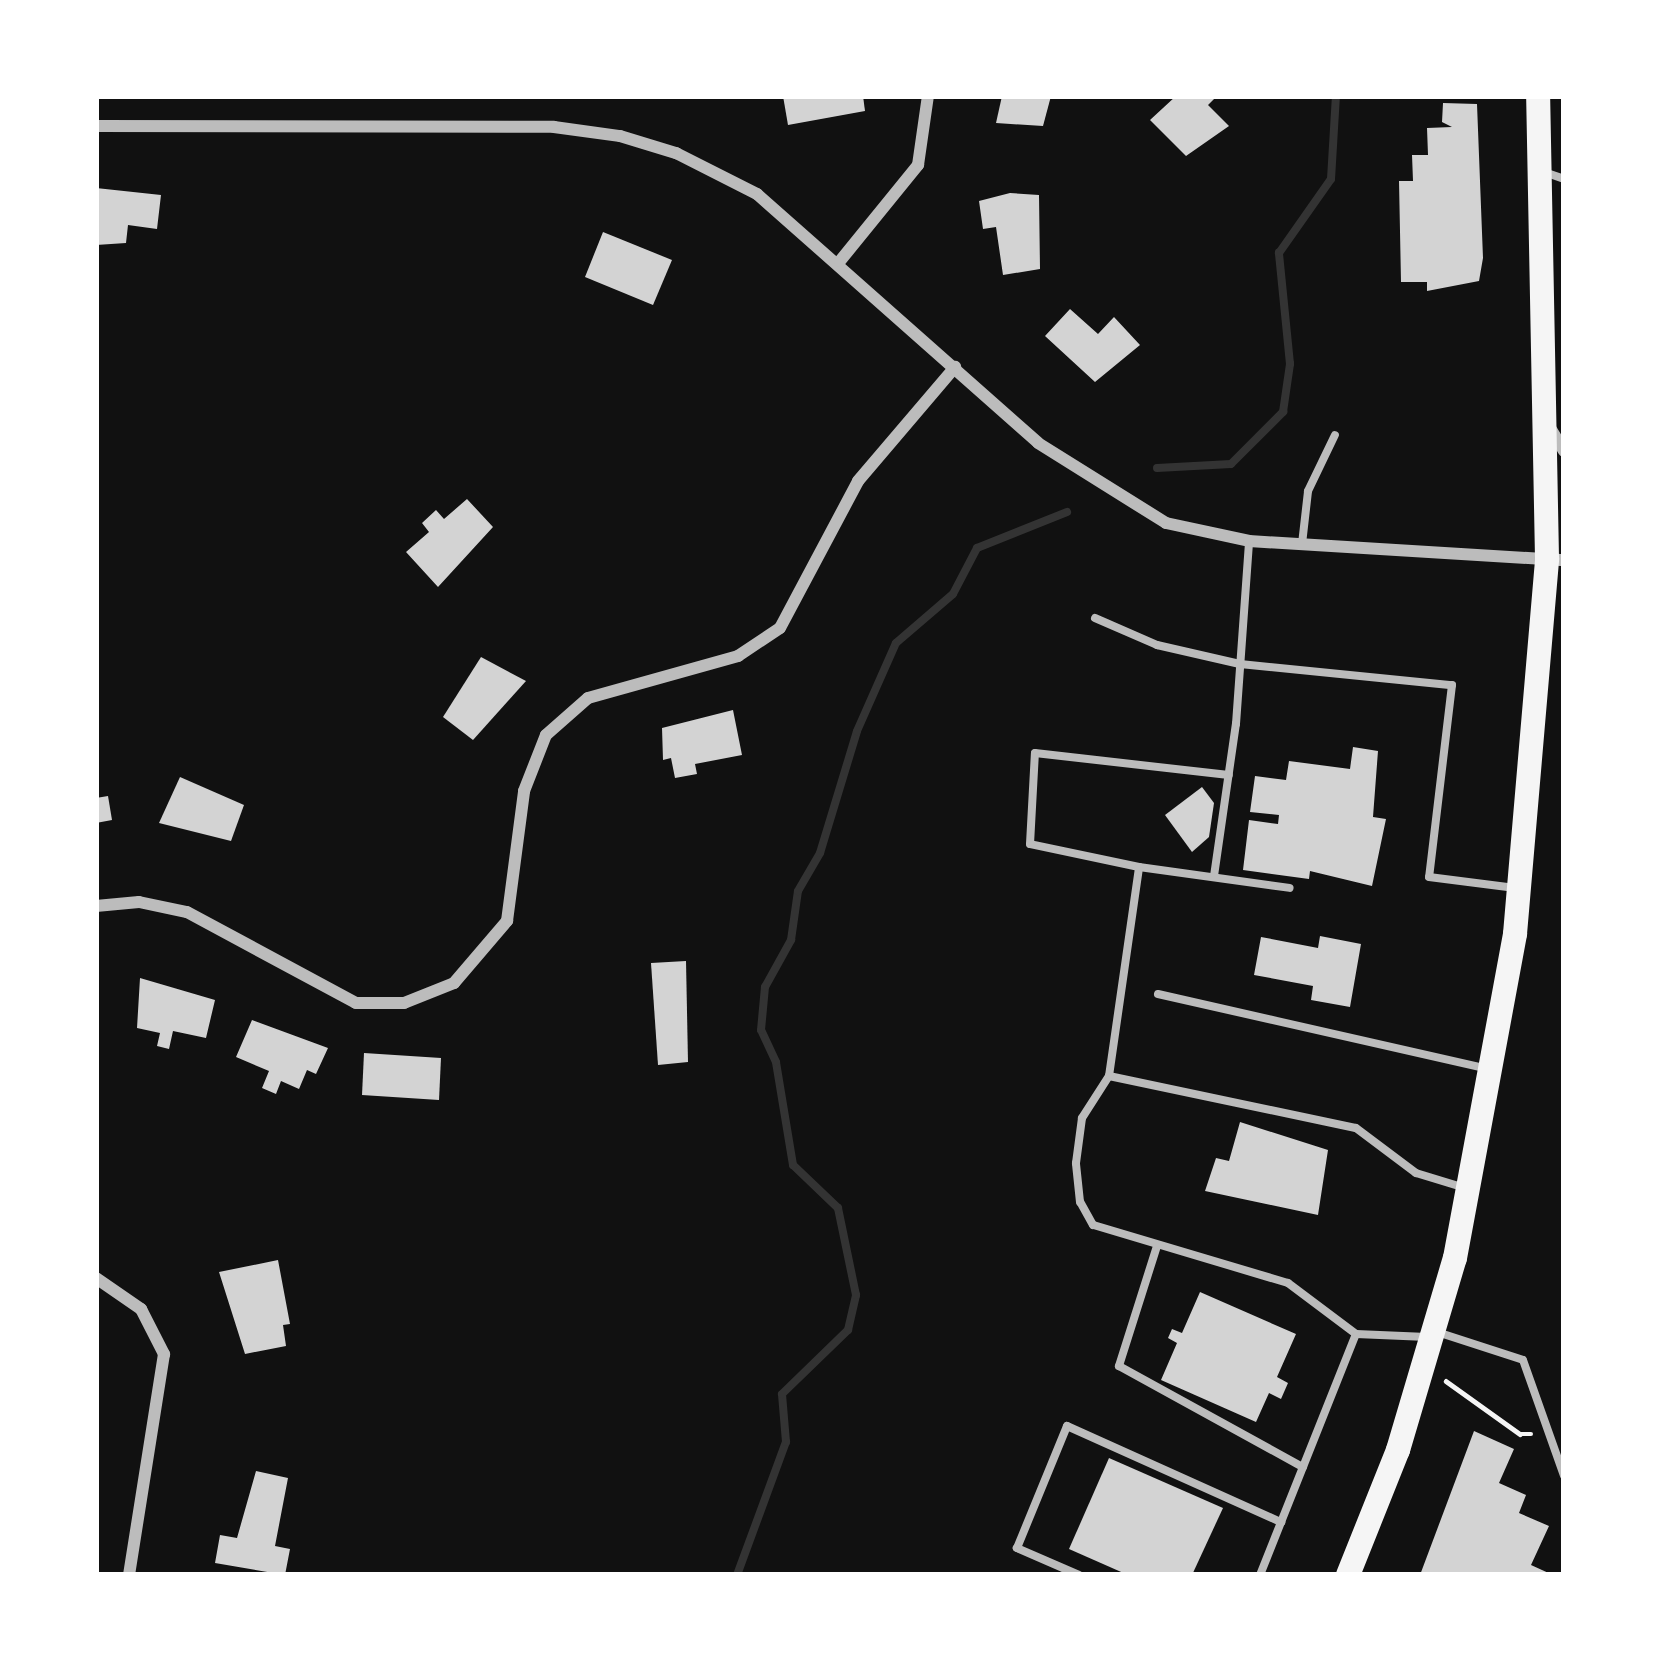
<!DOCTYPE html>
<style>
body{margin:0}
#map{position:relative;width:1660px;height:1671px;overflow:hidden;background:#111;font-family:Merriweather,serif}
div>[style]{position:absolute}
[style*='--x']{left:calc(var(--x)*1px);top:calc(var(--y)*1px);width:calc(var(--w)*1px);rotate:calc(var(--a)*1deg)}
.stream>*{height:8px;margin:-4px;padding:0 4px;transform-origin:4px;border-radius:4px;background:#333}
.building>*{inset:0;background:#d3d3d3}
.path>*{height:4.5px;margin:-2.25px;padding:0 2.25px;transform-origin:2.25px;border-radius:2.25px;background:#f5f5f5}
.service>*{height:8px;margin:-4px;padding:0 4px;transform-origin:4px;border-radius:4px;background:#bcbcbc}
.minor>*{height:12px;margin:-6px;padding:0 6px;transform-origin:6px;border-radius:6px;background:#bcbcbc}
.secondary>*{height:24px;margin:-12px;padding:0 12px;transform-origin:12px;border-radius:12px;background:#f5f5f5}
span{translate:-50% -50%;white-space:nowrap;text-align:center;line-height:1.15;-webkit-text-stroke:12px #fff;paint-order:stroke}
.frame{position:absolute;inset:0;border:99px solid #fff;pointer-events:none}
</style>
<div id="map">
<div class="stream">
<div style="--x:1157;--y:468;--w:74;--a:-3.1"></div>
<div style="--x:1231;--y:464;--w:74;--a:-45"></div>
<div style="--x:1283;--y:412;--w:49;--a:-81.7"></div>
<div style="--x:1290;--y:364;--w:112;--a:-95.7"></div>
<div style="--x:1279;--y:253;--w:90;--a:-54.9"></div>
<div style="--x:1331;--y:179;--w:83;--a:-86.6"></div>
<div style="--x:737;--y:1575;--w:142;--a:-69.8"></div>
<div style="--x:786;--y:1442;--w:48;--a:-94.8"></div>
<div style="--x:782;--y:1394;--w:92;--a:-44.1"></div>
<div style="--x:848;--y:1330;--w:36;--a:-77"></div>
<div style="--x:856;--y:1295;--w:89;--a:-101.7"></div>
<div style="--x:838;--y:1208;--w:62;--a:-136.3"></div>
<div style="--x:793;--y:1165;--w:104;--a:-99.4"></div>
<div style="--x:776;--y:1062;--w:35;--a:-115"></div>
<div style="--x:761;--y:1030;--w:43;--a:-84.7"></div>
<div style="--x:765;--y:987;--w:54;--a:-61"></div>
<div style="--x:791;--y:940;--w:49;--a:-81.9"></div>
<div style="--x:798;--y:891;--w:44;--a:-59.9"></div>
<div style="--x:820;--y:853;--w:127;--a:-73.1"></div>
<div style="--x:857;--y:731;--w:96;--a:-66.1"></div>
<div style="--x:896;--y:643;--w:75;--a:-40.7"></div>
<div style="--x:953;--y:594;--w:52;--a:-62.4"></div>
<div style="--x:977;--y:548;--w:97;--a:-21.8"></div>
</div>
<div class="building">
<div style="clip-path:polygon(783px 96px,863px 96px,865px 111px,788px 125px)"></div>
<div style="clip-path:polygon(1002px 96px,1051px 96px,1043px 126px,996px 123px)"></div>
<div style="clip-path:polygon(1176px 96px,1217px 96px,1208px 105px,1229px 126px,1186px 156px,1150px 120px)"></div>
<div style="clip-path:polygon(1443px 103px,1477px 104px,1483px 258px,1479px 281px,1427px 291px,1427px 282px,1401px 282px,1399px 181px,1413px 181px,1412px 155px,1428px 155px,1427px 128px,1452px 127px,1442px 122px)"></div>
<div style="clip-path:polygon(96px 188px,161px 195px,157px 229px,128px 225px,126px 243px,96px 245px)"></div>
<div style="clip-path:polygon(1010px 193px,1039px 195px,1040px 269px,1003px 275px,996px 227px,983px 229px,979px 201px)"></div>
<div style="clip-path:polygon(603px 232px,672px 260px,653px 305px,585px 277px)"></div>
<div style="clip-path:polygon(1070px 309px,1098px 334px,1114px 317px,1140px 345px,1095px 382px,1045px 336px)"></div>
<div style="clip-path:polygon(467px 499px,493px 527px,438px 587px,406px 552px,429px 532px,422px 523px,436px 510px,444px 519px)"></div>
<div style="clip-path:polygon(481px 657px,526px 681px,473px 740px,443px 717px)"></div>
<div style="clip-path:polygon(733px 710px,742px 755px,695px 764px,697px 774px,675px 778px,671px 758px,663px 760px,662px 728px)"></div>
<div style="clip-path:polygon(1353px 747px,1378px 751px,1373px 817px,1386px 819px,1372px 886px,1310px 871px,1309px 879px,1243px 870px,1249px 820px,1278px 824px,1279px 815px,1250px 812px,1255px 776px,1286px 780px,1289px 761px,1350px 769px)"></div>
<div style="clip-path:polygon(180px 777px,244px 805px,231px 841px,159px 823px)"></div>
<div style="clip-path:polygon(1202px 787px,1214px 803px,1209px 837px,1192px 852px,1165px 815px)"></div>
<div style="clip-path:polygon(108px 796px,112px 820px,96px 823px,96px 798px)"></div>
<div style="clip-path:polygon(1320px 936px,1361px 944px,1350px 1007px,1311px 1000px,1313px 986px,1254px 975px,1261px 937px,1318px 948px)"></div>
<div style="clip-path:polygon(686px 961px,688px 1062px,658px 1065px,651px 963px)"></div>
<div style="clip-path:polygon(140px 978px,215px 1000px,206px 1038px,173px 1031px,169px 1049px,157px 1046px,160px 1033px,137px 1028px)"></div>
<div style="clip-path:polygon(252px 1020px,328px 1048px,316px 1074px,307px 1070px,299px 1089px,281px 1081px,276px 1094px,262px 1088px,269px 1071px,236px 1057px)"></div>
<div style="clip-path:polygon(364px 1053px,441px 1058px,439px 1100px,362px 1095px)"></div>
<div style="clip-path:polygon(1240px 1122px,1328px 1150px,1318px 1215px,1205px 1191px,1216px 1158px,1229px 1161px)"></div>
<div style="clip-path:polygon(278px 1260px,290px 1324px,283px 1325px,286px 1346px,245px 1354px,219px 1272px)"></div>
<div style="clip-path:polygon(1200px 1292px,1296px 1334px,1277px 1377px,1288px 1383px,1281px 1399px,1269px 1393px,1256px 1422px,1161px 1380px,1177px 1343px,1168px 1338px,1172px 1329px,1182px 1333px)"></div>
<div style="clip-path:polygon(1474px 1431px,1514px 1449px,1499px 1483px,1526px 1495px,1519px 1513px,1549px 1526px,1531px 1565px,1553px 1575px,1420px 1575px)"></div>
<div style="clip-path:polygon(1109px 1458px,1223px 1508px,1192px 1575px,1128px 1575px,1069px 1549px)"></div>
<div style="clip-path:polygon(256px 1471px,288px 1478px,275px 1546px,290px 1549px,285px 1575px,215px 1563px,220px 1535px,237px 1538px)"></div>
</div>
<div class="path">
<div style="--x:1446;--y:1381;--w:91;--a:35.6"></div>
<div style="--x:1520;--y:1434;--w:11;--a:0"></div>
</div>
<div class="service">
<div style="--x:1547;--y:173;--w:18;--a:19"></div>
<div style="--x:1302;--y:544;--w:53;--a:-83.5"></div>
<div style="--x:1308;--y:491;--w:62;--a:-64.3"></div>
<div style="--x:1095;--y:618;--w:68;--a:23.5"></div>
<div style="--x:1157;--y:645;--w:85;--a:12.9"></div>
<div style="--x:1240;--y:664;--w:213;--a:5.7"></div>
<div style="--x:1452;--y:685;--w:193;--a:96.8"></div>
<div style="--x:1429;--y:877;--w:87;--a:7.3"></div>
<div style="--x:1139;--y:867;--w:111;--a:-168.1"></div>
<div style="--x:1030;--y:844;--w:91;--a:-86.9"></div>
<div style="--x:1035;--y:753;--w:195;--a:6.5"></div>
<div style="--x:1214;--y:876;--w:154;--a:-81.8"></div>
<div style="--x:1236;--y:724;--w:183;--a:-85.9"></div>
<div style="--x:1158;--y:994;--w:335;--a:12.8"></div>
<div style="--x:1109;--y:1076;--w:252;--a:11.9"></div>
<div style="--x:1356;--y:1128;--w:75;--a:36.9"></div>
<div style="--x:1416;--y:1173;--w:48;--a:16.9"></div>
<div style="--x:1157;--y:1246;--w:126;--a:107.6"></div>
<div style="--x:1119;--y:1366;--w:210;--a:28.8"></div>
<div style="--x:1437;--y:1332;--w:90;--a:18"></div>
<div style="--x:1523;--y:1360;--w:123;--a:70.5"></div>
<div style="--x:1356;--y:1334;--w:71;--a:2.4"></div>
<div style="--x:1079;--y:1575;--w:68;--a:-156.5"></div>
<div style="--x:1017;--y:1548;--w:132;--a:-67.7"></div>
<div style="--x:1067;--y:1426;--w:235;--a:24.2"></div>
<div style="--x:1260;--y:1575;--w:259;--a:-68.3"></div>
<div style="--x:1356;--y:1334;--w:85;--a:-143.1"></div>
<div style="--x:1288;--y:1283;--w:203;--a:-163.4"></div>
<div style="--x:1093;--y:1225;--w:26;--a:-119"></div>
<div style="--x:1080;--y:1202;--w:39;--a:-96"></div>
<div style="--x:1076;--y:1163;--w:45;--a:-82.4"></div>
<div style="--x:1082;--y:1118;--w:50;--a:-57.3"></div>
<div style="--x:1109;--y:1076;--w:211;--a:-81.8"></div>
<div style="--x:1139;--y:867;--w:152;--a:7.9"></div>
</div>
<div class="minor">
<div style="--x:96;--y:126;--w:458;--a:0.1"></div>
<div style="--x:554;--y:127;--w:67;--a:7.8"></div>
<div style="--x:620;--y:136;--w:59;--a:16.9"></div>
<div style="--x:676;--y:153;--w:91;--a:26.8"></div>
<div style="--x:757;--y:194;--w:375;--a:41.5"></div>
<div style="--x:1038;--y:443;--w:151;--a:32"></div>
<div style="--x:1166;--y:523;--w:85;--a:12.2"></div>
<div style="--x:1249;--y:541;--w:316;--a:3.5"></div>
<div style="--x:840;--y:261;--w:124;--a:-50.9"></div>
<div style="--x:918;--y:165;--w:70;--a:-81.8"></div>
<div style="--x:1549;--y:426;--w:29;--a:59"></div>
<div style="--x:96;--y:906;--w:43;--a:-5.3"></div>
<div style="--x:139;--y:902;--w:49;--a:11.8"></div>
<div style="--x:187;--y:912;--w:192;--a:28.3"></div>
<div style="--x:356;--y:1003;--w:48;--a:0"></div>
<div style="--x:404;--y:1003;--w:54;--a:-21.8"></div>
<div style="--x:454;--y:983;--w:82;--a:-49.5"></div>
<div style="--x:507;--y:921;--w:131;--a:-82.5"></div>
<div style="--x:524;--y:791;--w:60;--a:-68.6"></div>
<div style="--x:546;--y:735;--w:56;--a:-41.4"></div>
<div style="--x:588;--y:698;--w:156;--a:-15.6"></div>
<div style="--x:738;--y:656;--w:50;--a:-33.7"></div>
<div style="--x:780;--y:628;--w:166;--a:-62"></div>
<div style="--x:858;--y:481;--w:150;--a:-49.6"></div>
<div style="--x:96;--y:1278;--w:55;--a:34.6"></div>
<div style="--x:141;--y:1309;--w:51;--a:62.9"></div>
<div style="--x:164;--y:1354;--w:224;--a:99"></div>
</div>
<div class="secondary">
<div style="--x:1348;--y:1575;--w:135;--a:-68.2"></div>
<div style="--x:1398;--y:1450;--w:200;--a:-73.5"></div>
<div style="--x:1455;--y:1258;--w:330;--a:-79.5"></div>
<div style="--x:1515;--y:934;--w:377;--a:-85.1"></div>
<div style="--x:1547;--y:558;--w:462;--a:-91.1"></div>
</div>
<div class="frame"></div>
</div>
